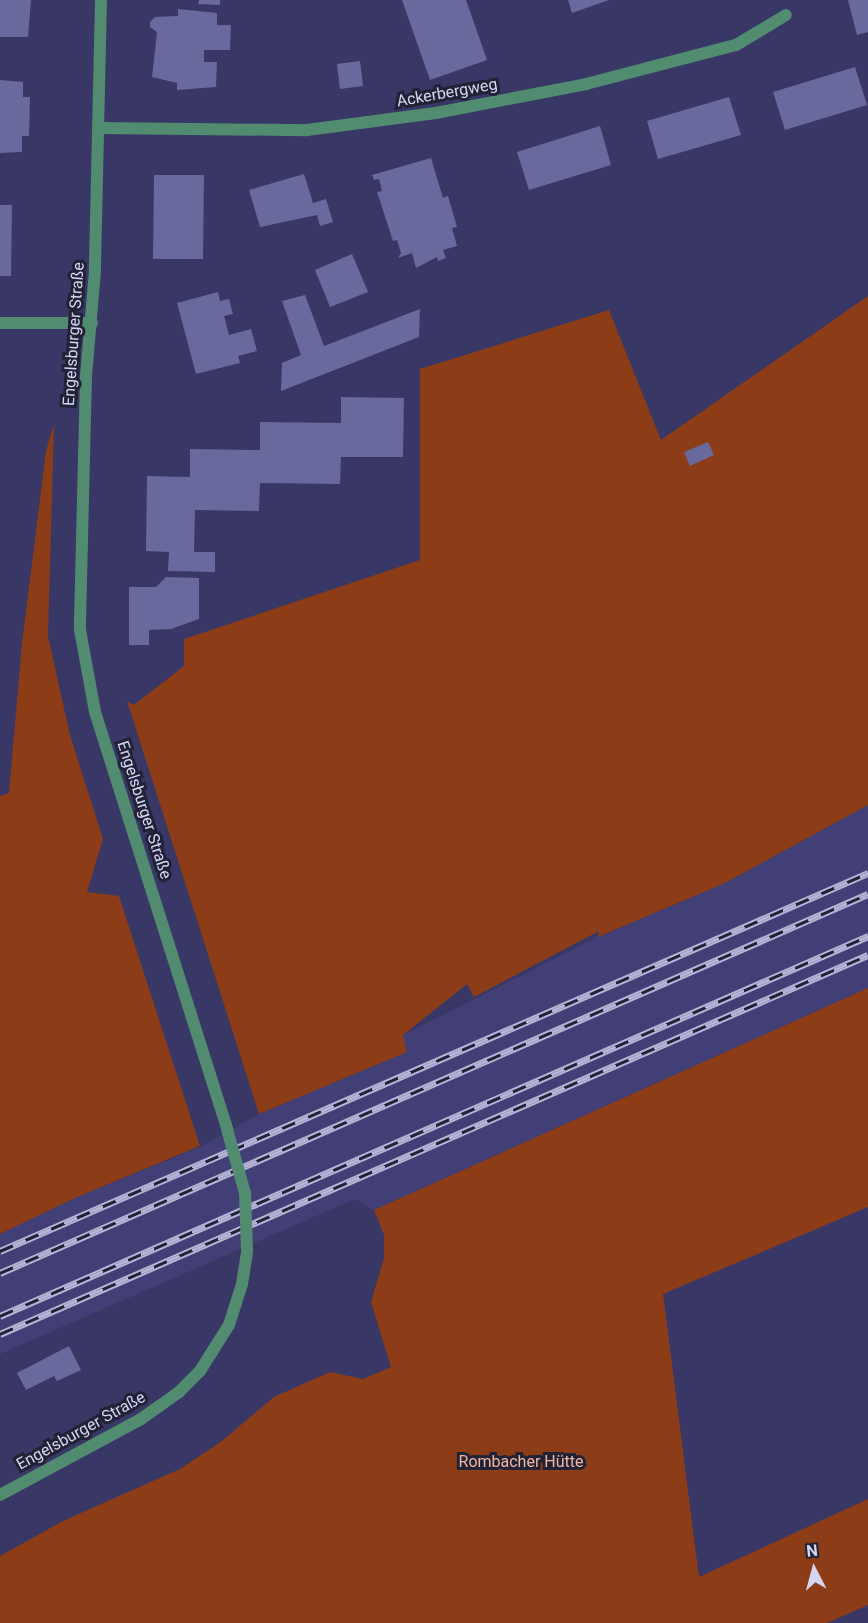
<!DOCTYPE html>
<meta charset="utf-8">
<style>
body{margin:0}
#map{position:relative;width:868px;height:1623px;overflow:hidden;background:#383766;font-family:Roboto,sans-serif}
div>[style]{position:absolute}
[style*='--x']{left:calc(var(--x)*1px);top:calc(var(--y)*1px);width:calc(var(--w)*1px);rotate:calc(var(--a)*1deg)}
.built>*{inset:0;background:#413f75}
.green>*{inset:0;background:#8c3d17}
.building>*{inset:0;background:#69699d}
.minor>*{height:12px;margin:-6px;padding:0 6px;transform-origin:6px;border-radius:6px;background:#518c71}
.tertiary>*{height:12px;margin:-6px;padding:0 6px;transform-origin:6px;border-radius:6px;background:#518c71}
.rail>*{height:7px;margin-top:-3.5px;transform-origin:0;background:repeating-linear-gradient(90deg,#222237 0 14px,#b4b5d6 0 28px);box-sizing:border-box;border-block:2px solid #b4b5d6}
.tertiary-bridge>*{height:12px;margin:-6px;padding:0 6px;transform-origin:6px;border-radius:6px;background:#518c71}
span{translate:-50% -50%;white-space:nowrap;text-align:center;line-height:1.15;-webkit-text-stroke:6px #222237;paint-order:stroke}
.street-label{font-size:16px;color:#d5d6f4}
.park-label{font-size:16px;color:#f3b69d}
.north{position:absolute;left:784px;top:1539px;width:60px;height:60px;-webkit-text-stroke:4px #222237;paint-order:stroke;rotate:354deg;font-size:16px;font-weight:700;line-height:24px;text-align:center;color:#d5d6f4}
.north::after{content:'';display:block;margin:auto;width:21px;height:27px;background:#d5d6f4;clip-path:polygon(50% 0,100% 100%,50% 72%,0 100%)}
</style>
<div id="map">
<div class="built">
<div style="clip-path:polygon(868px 805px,868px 988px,374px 1210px,355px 1199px,0 1354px,0 1234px,75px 1198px,200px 1147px,259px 1114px,407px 1052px,403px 1035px,598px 937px,725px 883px)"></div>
</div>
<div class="green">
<div style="clip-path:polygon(868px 296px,868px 805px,725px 883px,598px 937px,599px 931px,474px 997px,467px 984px,403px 1035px,407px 1052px,259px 1114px,127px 701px,134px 705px,184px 666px,184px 639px,420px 560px,420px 369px,609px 310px,661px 440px)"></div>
<div style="clip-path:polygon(54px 424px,48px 636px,70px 735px,103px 839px,87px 892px,119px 896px,200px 1146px,75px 1198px,0 1234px,0 796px,9px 793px,22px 643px,46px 451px)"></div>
<div style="clip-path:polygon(868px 988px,868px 1207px,663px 1294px,699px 1577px,868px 1499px,868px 1605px,827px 1623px,0 1623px,0 1556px,63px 1521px,180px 1469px,222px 1441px,274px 1397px,330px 1372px,363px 1379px,391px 1367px,371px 1302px,384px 1258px,384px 1235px,374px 1210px)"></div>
</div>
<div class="building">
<div style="clip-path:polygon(0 0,31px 0,28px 37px,0 37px)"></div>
<div style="clip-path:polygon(199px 0,220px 0,220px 5px,198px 4px)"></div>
<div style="clip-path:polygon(402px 0,466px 0,487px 60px,430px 80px)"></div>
<div style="clip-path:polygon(568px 0,609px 0,572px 13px)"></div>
<div style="clip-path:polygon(848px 0,868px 0,868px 32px,857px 35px)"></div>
<div style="clip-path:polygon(178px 9px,217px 13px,217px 25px,231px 25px,230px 50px,204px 50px,204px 62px,217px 62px,216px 87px,177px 90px,177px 83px,152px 77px,157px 32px,150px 27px,150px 22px,155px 17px,178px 16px)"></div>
<div style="clip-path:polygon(360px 61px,363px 86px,340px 89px,337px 64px)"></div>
<div style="clip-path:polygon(855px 67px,867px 105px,785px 130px,773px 92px)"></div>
<div style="clip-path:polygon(0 80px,23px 82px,23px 97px,30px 97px,29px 136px,22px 136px,22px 152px,0 153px)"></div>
<div style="clip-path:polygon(729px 97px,741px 135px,658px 159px,647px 121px)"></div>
<div style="clip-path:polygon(600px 126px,611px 165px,529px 190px,517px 152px)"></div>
<div style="clip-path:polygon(431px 158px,443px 198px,448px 196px,457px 227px,452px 228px,457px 246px,443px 250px,446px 258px,438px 261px,437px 257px,416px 268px,412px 253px,398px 258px,401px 253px,397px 240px,393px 241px,377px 192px,382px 191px,379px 179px,374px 180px,372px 175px)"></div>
<div style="clip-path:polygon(304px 174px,313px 203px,326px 199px,333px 222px,320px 226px,317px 215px,260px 227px,249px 190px)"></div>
<div style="clip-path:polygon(154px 175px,204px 175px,203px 259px,153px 259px)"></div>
<div style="clip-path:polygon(0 205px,12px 205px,11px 276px,0 276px)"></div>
<div style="clip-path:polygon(352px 254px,368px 292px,330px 307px,315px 270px)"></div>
<div style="clip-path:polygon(218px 292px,220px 301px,229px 299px,233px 314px,224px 316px,229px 335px,251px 329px,257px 351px,238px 356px,240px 363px,196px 374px,177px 303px)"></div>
<div style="clip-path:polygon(305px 295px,324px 346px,420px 309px,419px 337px,281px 391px,282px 363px,301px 355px,282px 301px)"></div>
<div style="clip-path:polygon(341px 397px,404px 398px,403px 457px,341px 457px,340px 484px,260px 483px,259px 511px,195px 510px,194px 552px,215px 552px,215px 572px,168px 571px,169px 552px,146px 551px,147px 476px,190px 477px,190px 449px,260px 450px,260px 422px,341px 423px)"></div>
<div style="clip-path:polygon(708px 442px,714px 455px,690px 466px,684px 452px)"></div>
<div style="clip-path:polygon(166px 577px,199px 578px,199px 619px,171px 629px,149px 630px,149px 645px,129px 645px,129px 587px,156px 587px)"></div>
<div style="clip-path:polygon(69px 1346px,81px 1370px,57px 1381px,54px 1376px,26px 1390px,17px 1373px)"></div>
</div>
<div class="minor">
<div style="--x:99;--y:128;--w:208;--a:0.6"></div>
<div style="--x:307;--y:130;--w:130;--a:-7.5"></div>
<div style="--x:436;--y:113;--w:153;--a:-10.9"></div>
<div style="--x:586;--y:84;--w:155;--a:-14.6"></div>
<div style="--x:736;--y:45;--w:58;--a:-31"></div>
<div style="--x:0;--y:323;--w:92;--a:0"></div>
</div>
<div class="tertiary">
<div style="--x:101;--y:0;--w:271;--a:91.3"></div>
<div style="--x:95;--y:271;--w:105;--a:94.9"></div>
<div style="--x:86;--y:376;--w:254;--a:91.4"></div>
<div style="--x:80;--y:630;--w:83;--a:79.6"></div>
<div style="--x:95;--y:712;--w:437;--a:72.4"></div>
<div style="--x:0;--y:1495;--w:160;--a:-28.3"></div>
<div style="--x:141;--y:1419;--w:47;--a:-35.4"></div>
<div style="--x:179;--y:1392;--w:30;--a:-45"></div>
<div style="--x:200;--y:1371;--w:54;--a:-57.8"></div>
<div style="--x:229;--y:1325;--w:43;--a:-72.4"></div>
<div style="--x:242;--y:1284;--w:33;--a:-81"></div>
</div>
<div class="rail">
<div style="--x:0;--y:1251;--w:947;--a:-23.53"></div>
<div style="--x:0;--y:1273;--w:947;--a:-23.59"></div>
<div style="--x:0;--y:1316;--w:948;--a:-23.64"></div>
<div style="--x:0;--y:1334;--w:947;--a:-23.59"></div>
</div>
<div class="tertiary-bridge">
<div style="--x:227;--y:1129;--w:66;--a:74.3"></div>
<div style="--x:245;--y:1193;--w:58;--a:88"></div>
</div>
<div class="street-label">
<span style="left:447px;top:93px;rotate:-10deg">Ackerbergweg</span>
<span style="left:74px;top:334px;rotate:-86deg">Engelsburger Straße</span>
<span style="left:144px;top:810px;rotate:72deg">Engelsburger Straße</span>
<span style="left:81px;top:1431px;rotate:-29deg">Engelsburger Straße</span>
</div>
<div class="park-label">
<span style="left:521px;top:1462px">Rombacher Hütte</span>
</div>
<div class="north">N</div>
</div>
